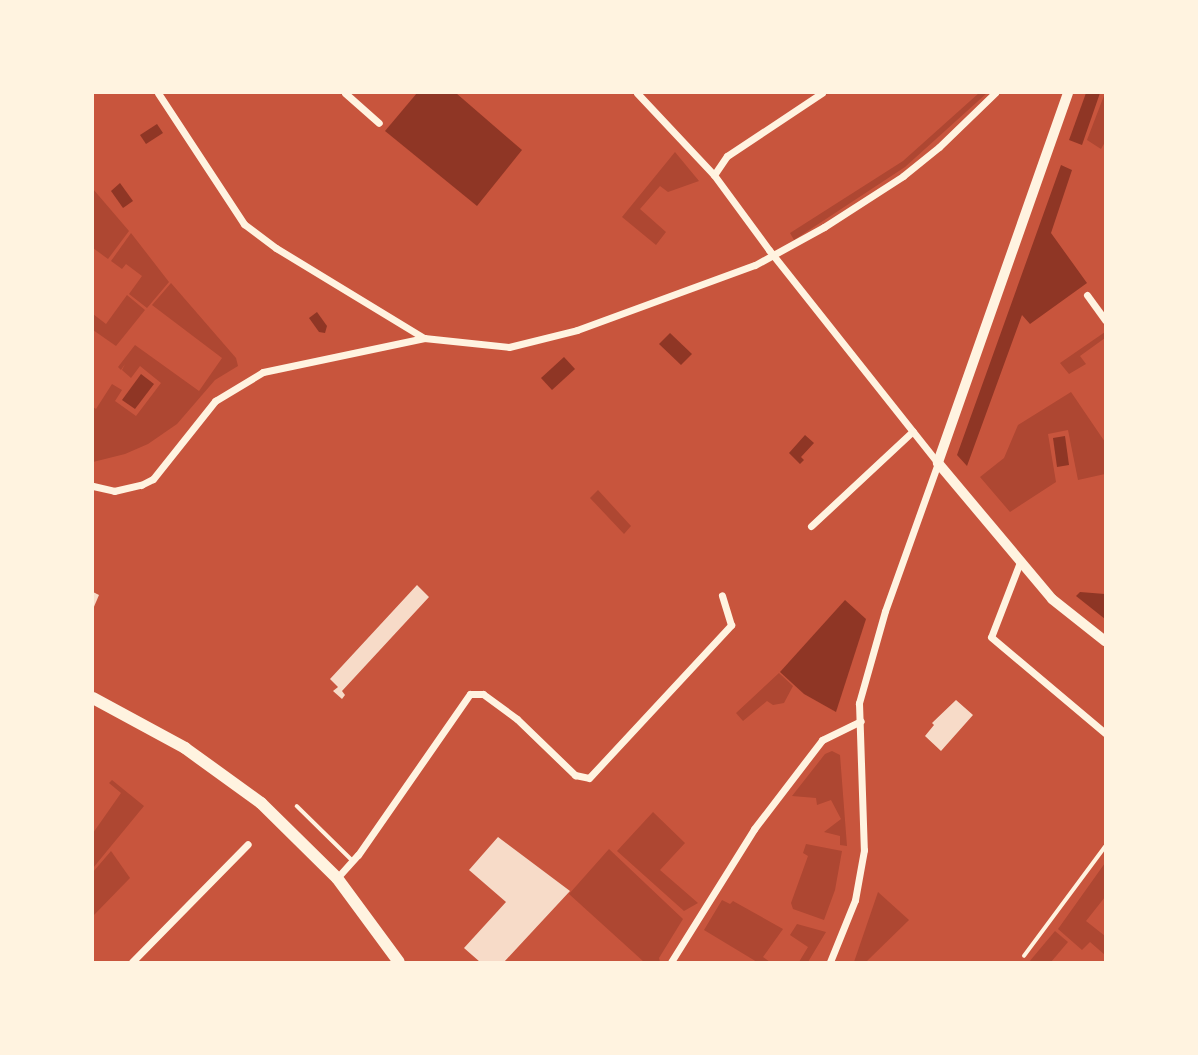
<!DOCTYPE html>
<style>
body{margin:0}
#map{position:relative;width:1198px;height:1055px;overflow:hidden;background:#c8553d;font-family:"Open Sans",sans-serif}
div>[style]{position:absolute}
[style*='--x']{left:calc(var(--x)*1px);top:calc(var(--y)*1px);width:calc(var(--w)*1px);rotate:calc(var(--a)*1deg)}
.green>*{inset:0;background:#ae4732}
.water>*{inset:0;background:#8f3625}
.building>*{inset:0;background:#f7dbc8}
.service>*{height:3.5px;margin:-1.75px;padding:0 1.75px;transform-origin:1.75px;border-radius:1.75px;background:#fff3e0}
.minor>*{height:7px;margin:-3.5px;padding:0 3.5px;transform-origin:3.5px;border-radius:3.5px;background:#fff3e0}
.tertiary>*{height:10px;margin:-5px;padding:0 5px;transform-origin:5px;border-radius:5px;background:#fff3e0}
.primary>*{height:12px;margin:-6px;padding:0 6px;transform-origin:6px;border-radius:6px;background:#fff3e0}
span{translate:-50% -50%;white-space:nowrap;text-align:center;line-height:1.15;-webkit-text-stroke:5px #fff3e0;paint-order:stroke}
.frame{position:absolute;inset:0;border:94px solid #fff3e0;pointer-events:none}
</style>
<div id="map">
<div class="green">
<div style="clip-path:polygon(979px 93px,987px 93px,905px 167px,794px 240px,790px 233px,903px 161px)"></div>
<div style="clip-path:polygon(1105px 93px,1105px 142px,1101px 149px,1087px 140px)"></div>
<div style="clip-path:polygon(675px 152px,699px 181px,668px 192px,660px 186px,640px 209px,666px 232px,656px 245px,622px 217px)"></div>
<div style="clip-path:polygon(93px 189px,129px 231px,108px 259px,93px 248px)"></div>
<div style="clip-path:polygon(131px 233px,169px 282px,147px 308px,129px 294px,142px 276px,126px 264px,122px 269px,111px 261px)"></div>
<div style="clip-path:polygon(171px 283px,236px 358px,238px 366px,215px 380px,177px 424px,148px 444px,125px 454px,93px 462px,93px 407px,96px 409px,112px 384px,122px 390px,115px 401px,136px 416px,161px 383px,140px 366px,131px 378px,122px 370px,125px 364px,121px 370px,118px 367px,135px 345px,199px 391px,222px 358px,152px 305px)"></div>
<div style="clip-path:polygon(127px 295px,145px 310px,116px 346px,93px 330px,93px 314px,106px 324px)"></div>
<div style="clip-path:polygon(1105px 332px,1105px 338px,1080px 356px,1086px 364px,1069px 374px,1060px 363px)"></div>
<div style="clip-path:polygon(1071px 392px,1105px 442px,1105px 474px,1078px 480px,1068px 430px,1048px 434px,1056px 482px,1010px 512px,980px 477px,1004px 458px,1018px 425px)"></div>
<div style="clip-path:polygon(598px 490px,631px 526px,624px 534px,590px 498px)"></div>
<div style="clip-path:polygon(779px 673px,793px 686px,784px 703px,773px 705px,767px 701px,743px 721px,736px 713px)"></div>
<div style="clip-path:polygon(832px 751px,840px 755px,847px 846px,840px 845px,840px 836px,824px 832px,841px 819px,831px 800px,817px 805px,816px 798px,792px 796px,825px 754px)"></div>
<div style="clip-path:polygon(112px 780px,144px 806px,93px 868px,93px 833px,121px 793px,109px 783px)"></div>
<div style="clip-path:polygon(653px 812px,685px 843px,660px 870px,698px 903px,684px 911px,617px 851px)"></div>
<div style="clip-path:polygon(806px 844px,842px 851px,835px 890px,824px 920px,793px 909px,791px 903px,808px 856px,803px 853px)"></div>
<div style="clip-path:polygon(609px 849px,683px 919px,659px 958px,660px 962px,644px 962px,569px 894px)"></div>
<div style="clip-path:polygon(111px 851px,130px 878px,93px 916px,93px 872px)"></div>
<div style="clip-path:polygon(1105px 863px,1105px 897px,1086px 921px,1105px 936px,1105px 955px,1090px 942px,1082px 950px,1058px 929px)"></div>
<div style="clip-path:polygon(878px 892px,909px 920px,866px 962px,854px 962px)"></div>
<div style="clip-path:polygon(722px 900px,730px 904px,733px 901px,783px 929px,763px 957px,770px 962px,757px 962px,704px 930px)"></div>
<div style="clip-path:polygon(797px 924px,826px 932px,808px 962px,799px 962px,808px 947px,790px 935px)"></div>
<div style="clip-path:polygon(1055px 931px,1068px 942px,1051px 962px,1029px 962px)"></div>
</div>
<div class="water">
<div style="clip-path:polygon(417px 93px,456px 93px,522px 150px,477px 206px,385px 131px)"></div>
<div style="clip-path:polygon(1086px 93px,1100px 93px,1082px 145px,1069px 140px)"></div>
<div style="clip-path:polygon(157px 124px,163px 133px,146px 144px,140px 135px)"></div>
<div style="clip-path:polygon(1061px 165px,1072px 170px,1051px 233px,1087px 283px,1030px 324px,1022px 315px,967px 466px,957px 455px)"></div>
<div style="clip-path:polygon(120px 183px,133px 201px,123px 208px,111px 191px)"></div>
<div style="clip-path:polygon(317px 312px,327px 326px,325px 333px,319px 332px,309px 318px)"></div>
<div style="clip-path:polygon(670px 333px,692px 354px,681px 365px,659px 344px)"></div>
<div style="clip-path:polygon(564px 357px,575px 369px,552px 390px,541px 378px)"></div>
<div style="clip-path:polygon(141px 374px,154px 384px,135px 409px,122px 400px)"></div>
<div style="clip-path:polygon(805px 435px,814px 443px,801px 457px,804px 460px,800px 464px,789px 453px)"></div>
<div style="clip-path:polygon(1065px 436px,1069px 465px,1057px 467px,1053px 438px)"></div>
<div style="clip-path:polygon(1080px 592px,1105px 594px,1105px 619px,1076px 596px)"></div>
<div style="clip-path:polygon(845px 600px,866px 619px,836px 712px,804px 694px,780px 672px)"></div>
</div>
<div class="building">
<div style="clip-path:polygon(417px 585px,429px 597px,342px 691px,345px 695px,342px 699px,333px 691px,338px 687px,330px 679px)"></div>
<div style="clip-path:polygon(93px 592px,99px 595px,93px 609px)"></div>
<div style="clip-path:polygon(956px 700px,973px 715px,941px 751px,925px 736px,934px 725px,932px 723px)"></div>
<div style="clip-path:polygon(498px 837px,570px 891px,504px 962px,480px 962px,464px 948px,506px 902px,469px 870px)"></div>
</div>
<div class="service">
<div style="--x:297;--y:806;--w:76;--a:44.5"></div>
<div style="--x:1024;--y:956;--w:136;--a:-53.4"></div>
</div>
<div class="minor">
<div style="--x:158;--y:93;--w:157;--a:56.7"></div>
<div style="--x:244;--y:224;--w:40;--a:37"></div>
<div style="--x:276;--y:248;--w:173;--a:31.3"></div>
<div style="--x:345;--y:93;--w:45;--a:41.4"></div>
<div style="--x:637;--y:93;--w:112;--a:46.8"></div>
<div style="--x:714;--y:175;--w:93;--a:53.7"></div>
<div style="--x:769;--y:250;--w:272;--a:51.6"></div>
<div style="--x:938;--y:463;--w:157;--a:109.7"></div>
<div style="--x:885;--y:611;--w:96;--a:105.8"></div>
<div style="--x:859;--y:703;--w:147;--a:88.1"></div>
<div style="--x:864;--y:850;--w:51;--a:100.2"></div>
<div style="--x:855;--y:900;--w:67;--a:112"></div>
<div style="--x:714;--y:175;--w:23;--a:-56"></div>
<div style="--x:727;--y:156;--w:114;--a:-33.6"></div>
<div style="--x:1087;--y:295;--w:31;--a:54"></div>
<div style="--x:93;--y:486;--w:22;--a:13"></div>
<div style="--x:114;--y:491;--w:28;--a:-13"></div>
<div style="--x:141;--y:485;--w:13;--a:-27"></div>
<div style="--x:153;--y:479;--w:100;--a:-51.5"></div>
<div style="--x:215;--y:401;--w:56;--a:-31.1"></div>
<div style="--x:263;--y:372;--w:165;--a:-11.9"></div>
<div style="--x:424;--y:338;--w:85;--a:6"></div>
<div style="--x:509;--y:347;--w:70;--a:-14"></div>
<div style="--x:577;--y:330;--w:189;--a:-20.1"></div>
<div style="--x:755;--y:265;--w:79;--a:-28.8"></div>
<div style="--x:824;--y:227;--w:94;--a:-32.8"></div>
<div style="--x:903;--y:176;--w:46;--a:-38.9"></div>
<div style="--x:939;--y:147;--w:78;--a:-44"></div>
<div style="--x:811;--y:526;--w:139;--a:-43"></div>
<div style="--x:1020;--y:562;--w:80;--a:111.1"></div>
<div style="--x:991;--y:637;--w:149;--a:40.1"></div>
<div style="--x:337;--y:878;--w:31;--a:-48"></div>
<div style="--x:358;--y:855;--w:196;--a:-55.2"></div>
<div style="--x:470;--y:694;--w:13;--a:0"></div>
<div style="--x:483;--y:694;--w:42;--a:36.3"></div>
<div style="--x:517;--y:719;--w:81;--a:44"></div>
<div style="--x:575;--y:775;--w:14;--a:12"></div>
<div style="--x:589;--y:778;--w:209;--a:-47.1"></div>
<div style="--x:731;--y:625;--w:31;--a:-107"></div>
<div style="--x:132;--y:962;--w:165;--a:-45.5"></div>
<div style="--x:671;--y:962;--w:157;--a:-58"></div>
<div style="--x:754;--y:829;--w:112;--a:-52.6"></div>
<div style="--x:822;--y:740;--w:43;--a:-26"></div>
</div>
<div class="tertiary">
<div style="--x:1068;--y:93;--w:392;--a:109.4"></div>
<div style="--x:938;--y:463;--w:177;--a:50"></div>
<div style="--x:1052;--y:599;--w:68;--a:38.4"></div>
</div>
<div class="primary">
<div style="--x:93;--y:698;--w:105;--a:28.5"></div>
<div style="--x:185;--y:748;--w:94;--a:35.9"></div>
<div style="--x:261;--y:803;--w:107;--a:44.6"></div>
<div style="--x:337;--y:878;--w:104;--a:53.6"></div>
</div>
<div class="frame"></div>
</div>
